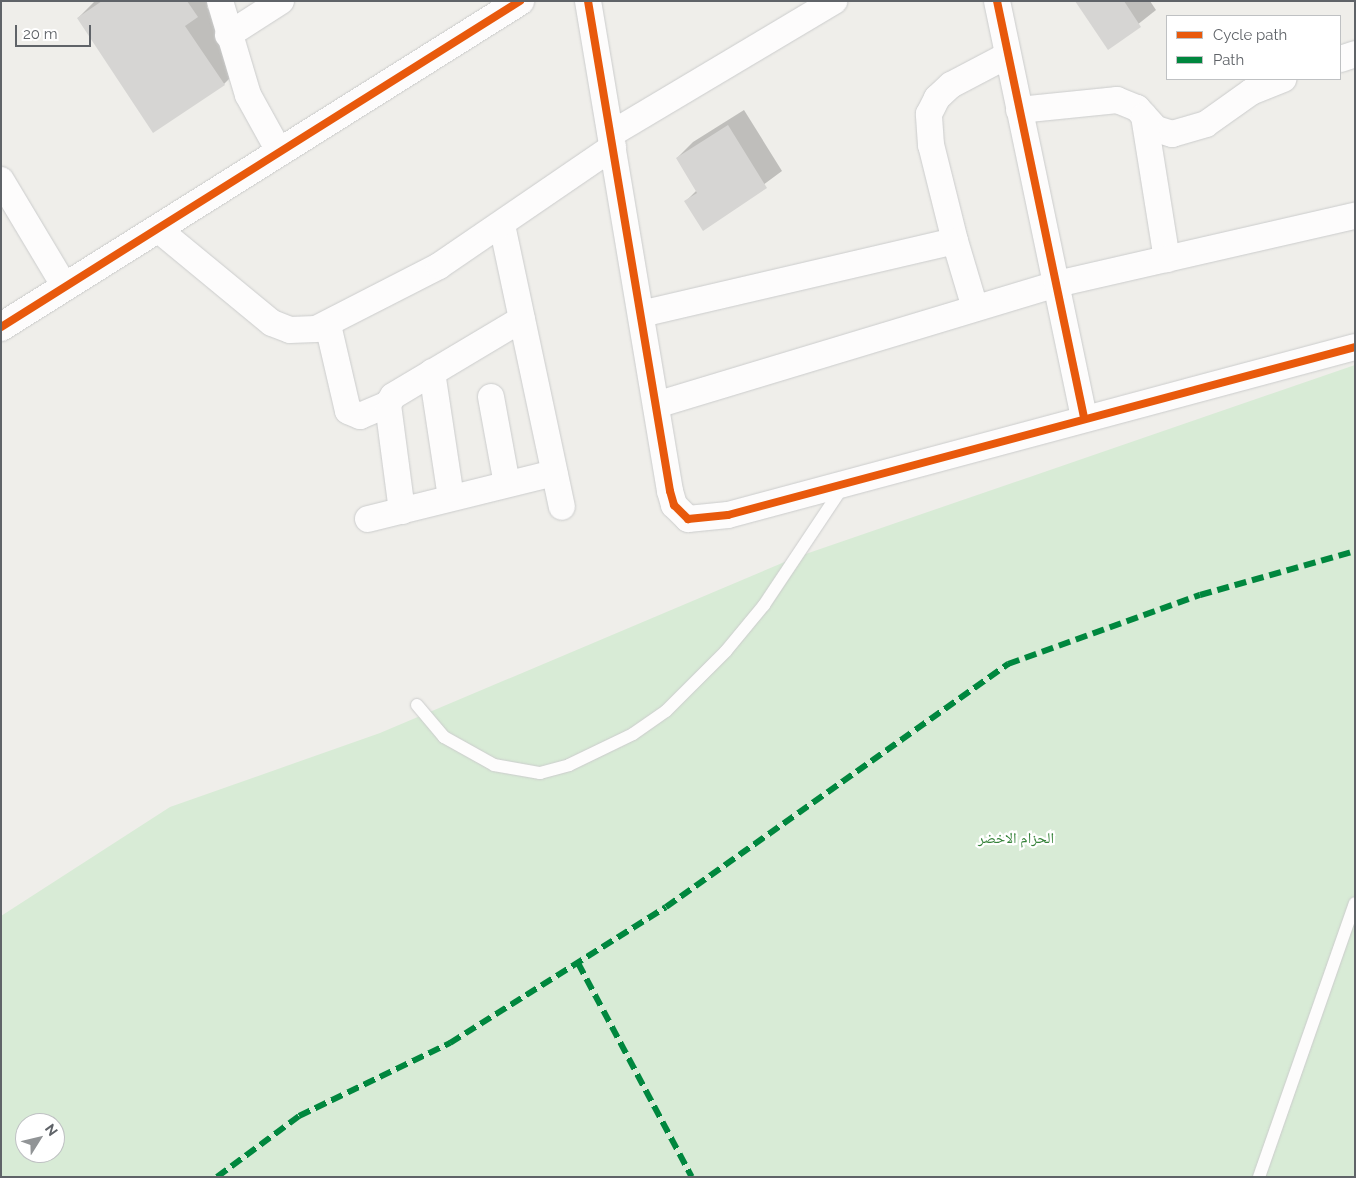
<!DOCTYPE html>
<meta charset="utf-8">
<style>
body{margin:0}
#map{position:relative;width:1356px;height:1178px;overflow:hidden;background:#efeeea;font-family:Raleway,"Noto Naskh Arabic",sans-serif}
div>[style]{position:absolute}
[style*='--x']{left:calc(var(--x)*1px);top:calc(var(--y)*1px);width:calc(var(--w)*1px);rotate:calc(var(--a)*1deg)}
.green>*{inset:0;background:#d8ebd6}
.shadow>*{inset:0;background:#0003}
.building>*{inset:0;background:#d6d5d3}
.roads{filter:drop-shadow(0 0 1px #cbcccc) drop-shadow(0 0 1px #cbcccc)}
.lane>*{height:12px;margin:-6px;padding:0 6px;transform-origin:6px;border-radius:6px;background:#fdfcfc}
.street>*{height:26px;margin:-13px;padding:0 13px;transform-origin:13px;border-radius:13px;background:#fdfcfc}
.secondary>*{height:28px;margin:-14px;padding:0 14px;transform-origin:14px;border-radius:14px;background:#fdfcfc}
.quiet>*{height:6px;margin-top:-3px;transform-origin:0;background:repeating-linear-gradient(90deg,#00873e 0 12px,transparent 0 18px)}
.cycleway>*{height:8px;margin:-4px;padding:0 4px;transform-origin:4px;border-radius:4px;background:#e8590c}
span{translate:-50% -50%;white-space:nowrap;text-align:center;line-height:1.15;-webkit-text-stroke:4.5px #fff;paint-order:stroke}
.park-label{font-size:15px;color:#348238}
.frame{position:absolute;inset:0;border:2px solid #5f6368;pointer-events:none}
.legend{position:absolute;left:1166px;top:15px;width:175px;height:65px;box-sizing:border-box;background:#fff;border:1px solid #bfc1c3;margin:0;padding:6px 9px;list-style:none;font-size:15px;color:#5f6368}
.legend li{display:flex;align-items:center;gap:10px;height:25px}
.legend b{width:25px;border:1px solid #bfc1c3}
.north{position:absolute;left:15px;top:1113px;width:50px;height:50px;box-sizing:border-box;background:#fff;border:1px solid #bfc1c3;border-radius:50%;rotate:54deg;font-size:14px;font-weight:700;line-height:20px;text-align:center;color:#5f6368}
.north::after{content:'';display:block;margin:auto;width:18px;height:22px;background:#919496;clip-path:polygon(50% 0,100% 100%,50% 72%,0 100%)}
.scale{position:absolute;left:15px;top:25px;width:76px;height:22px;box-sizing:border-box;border:2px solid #5f6368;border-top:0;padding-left:6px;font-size:15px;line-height:18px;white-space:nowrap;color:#5f6368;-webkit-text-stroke:4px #fff;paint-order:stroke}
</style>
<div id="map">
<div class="green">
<div style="clip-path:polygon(evenodd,1355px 365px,1355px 1177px,1px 1177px,1px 916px,170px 807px,380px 733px,794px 558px,1355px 365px,25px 1123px,55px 1123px,55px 1153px,25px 1153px,25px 1123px)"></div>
</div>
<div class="shadow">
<div style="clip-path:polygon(95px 1px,212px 1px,207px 7px,244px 64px,224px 84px,78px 18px)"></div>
<div style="clip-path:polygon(1076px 1px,1150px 1px,1156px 10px,1108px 48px)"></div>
<div style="clip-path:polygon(744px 110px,782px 171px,703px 229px,686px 201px,697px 190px,677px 158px,693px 142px)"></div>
</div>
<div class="building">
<div style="clip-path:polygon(102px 1px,187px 1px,198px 17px,185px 26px,225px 85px,153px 133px,77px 18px)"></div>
<div style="clip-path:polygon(1075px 1px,1124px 1px,1141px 27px,1108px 50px)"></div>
<div style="clip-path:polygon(728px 125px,767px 188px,703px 231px,684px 201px,697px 193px,676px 158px)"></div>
</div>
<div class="roads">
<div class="lane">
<div style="--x:417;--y:705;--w:42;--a:49.8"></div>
<div style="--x:444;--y:737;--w:57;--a:29.2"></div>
<div style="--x:494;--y:765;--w:47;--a:9.9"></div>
<div style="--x:540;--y:773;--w:30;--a:-15"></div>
<div style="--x:569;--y:765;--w:71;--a:-25.8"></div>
<div style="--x:633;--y:734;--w:40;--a:-34.9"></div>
<div style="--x:666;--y:711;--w:85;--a:-45"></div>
<div style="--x:726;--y:651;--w:60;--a:-50.4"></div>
<div style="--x:764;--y:605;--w:141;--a:-56.3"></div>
<div style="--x:1259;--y:1177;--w:290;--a:-70.7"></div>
</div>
<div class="street">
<div style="--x:220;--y:1;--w:98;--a:73.4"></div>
<div style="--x:248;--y:95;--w:66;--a:61.1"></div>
<div style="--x:588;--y:1;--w:497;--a:80.5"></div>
<div style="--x:670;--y:491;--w:15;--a:74"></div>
<div style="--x:674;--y:505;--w:20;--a:45"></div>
<div style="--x:688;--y:519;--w:40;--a:-5.7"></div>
<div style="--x:728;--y:515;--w:649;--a:-15"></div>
<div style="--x:997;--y:1;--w:426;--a:78.2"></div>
<div style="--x:228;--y:35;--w:63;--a:-32.7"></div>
<div style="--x:1340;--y:59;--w:16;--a:-18"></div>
<div style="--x:1019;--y:110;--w:99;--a:-5.8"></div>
<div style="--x:1117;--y:100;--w:22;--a:22"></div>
<div style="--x:1137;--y:108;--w:28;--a:48"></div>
<div style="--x:1156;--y:129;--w:17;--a:17"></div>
<div style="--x:1172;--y:134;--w:35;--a:-16"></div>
<div style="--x:1206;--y:124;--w:55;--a:-35.4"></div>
<div style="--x:1251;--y:92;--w:35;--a:-22"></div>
<div style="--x:1144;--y:116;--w:145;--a:80.9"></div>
<div style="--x:611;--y:134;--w:260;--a:-30.8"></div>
<div style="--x:1;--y:180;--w:125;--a:59.1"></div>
<div style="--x:502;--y:225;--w:288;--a:78"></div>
<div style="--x:159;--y:230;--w:146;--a:39.5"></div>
<div style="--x:272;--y:323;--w:19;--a:21"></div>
<div style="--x:290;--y:330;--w:26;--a:-2"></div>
<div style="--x:316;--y:329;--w:138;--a:-27.1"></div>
<div style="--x:439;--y:266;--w:211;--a:-34.4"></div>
<div style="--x:955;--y:241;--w:99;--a:-104"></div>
<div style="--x:931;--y:145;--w:31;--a:-94"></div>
<div style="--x:929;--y:114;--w:18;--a:-63"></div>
<div style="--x:937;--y:98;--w:19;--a:-43"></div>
<div style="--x:951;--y:85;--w:64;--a:-27.8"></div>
<div style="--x:641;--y:314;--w:322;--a:-13.1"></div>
<div style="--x:955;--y:241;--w:70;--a:73.4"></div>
<div style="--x:328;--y:325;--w:88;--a:76.9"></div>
<div style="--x:348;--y:411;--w:13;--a:23"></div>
<div style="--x:360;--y:416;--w:30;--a:-23"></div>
<div style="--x:432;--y:372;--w:127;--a:81.4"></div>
<div style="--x:491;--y:397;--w:88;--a:79.6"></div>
<div style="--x:656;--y:405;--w:419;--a:-16.8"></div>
<div style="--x:1057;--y:284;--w:306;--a:-12.9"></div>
<div style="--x:402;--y:511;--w:108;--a:-97.5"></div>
<div style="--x:388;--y:404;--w:9;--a:-58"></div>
<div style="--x:393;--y:396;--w:150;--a:-30.8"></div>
<div style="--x:368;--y:519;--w:192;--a:-13.9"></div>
</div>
<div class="secondary">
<div style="--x:1;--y:327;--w:613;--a:-32.13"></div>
</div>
</div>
<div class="quiet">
<div style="--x:578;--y:963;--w:242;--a:62"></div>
<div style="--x:217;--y:1177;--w:102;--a:-36.6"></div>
<div style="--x:299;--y:1116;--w:168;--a:-25.8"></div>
<div style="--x:450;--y:1043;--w:255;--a:-32.2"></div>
<div style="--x:666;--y:907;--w:420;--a:-35.4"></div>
<div style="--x:1008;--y:664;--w:204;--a:-19.8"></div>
<div style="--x:1200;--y:595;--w:161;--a:-15.8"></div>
</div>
<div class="cycleway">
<div style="--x:588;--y:1;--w:497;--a:80.5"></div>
<div style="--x:670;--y:491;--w:15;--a:74"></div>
<div style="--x:674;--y:505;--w:20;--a:45"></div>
<div style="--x:688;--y:519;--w:40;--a:-5.7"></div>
<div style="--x:728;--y:515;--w:649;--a:-15"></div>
<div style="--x:997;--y:1;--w:426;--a:78.2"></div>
<div style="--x:1;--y:327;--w:613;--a:-32.13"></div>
</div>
<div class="park-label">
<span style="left:1016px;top:839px">الحزام الاخضر</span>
</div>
<div class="frame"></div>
<ul class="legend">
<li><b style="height:6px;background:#e8590c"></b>Cycle path</li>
<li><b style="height:6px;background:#00873e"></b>Path</li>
</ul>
<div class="north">N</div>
<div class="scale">20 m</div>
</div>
